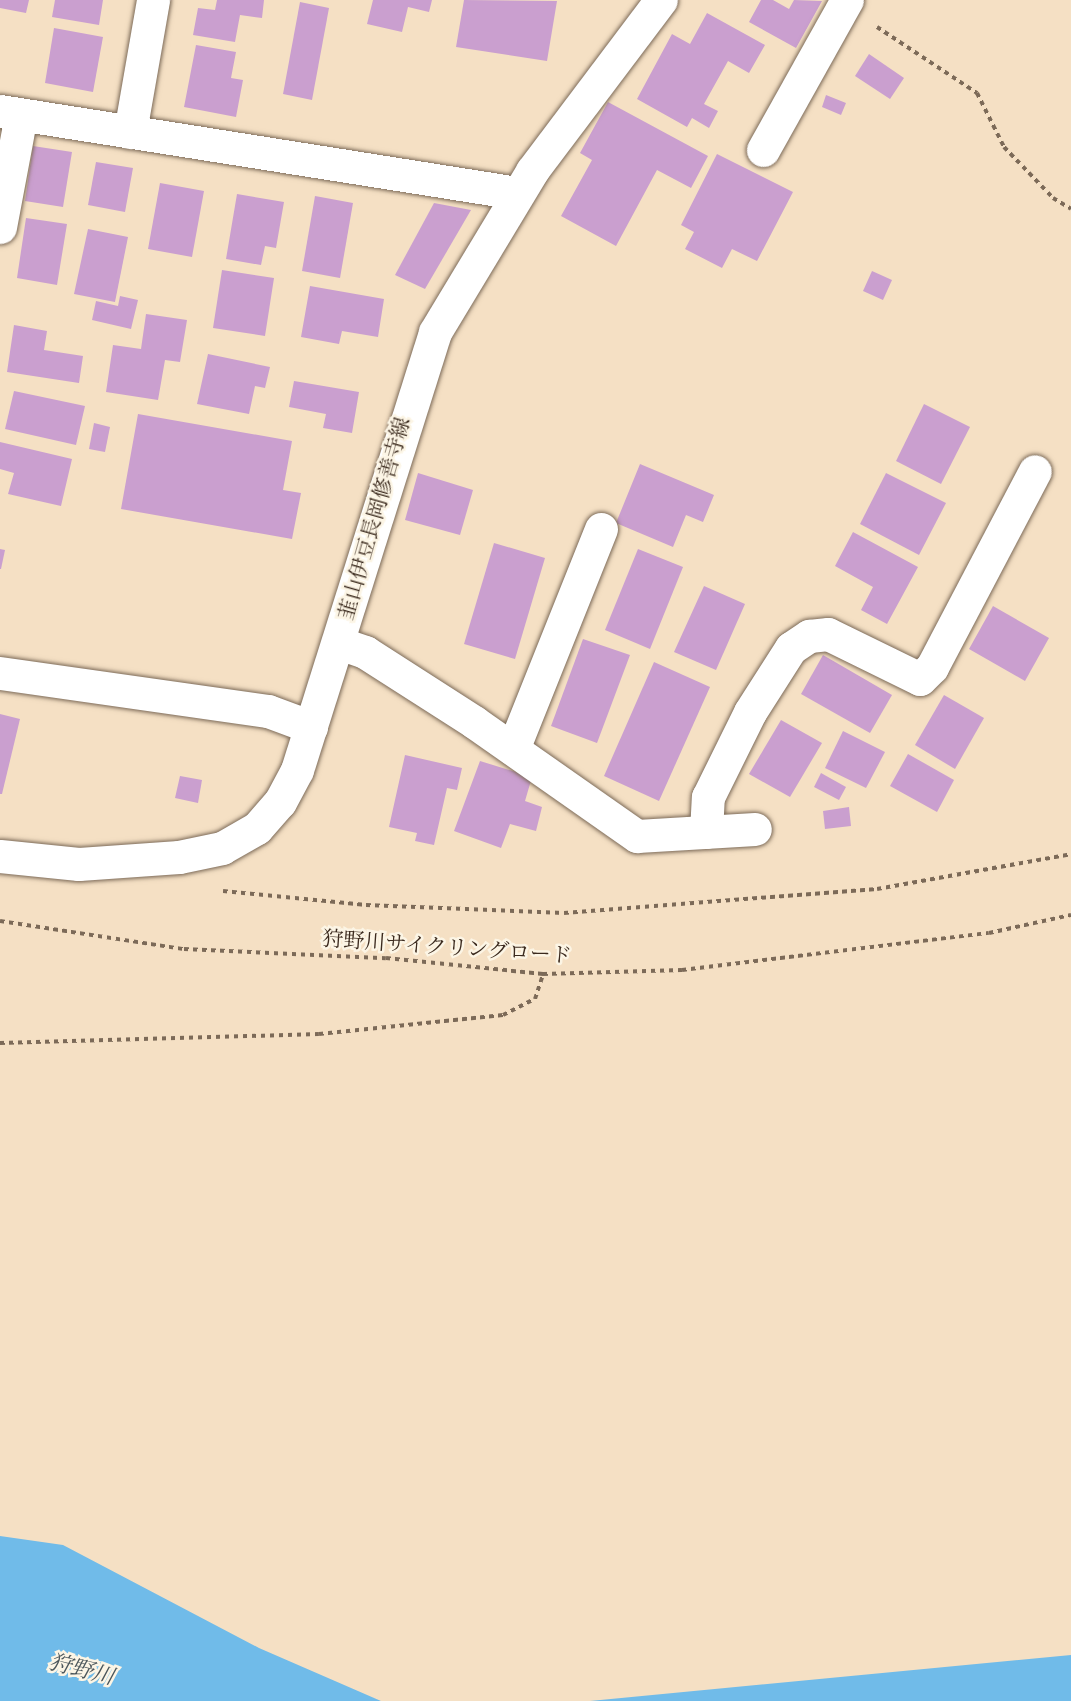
<!DOCTYPE html>
<meta charset="utf-8">
<style>
body{margin:0}
#map{position:relative;width:1071px;height:1701px;overflow:hidden;background:#f5e0c4;font-family:"Sorts Mill Goudy","Noto Serif JP",serif}
div>[style]{position:absolute}
[style*='--x']{left:calc(var(--x)*1px);top:calc(var(--y)*1px);width:calc(var(--w)*1px);rotate:calc(var(--a)*1deg)}
.water>*{inset:0;background:#70bbe9}
.building>*{inset:0;background:#ca9fcf}
.path>*{height:4px;margin-top:-2px;transform-origin:0;background:repeating-linear-gradient(90deg,#7c6a58 0 4.5px,transparent 0 9px)}
.roads{filter:drop-shadow(0 0 2px #7c6a58) drop-shadow(0 0 2px #7c6a58)}
.minor>*{height:33px;margin:-16.5px;padding:0 16.5px;transform-origin:16.5px;border-radius:16.5px;background:#fff}
.major>*{height:33px;margin:-16.5px;padding:0 16.5px;transform-origin:16.5px;border-radius:16.5px;background:#fff}
span{translate:-50% -50%;white-space:nowrap;text-align:center;line-height:1.15;-webkit-text-stroke:5px #fcf5e5;paint-order:stroke}
.street-label{font-size:21px;color:#3b2a1e}
.water-label{font-size:22px;color:#4b565b;font-style:italic}
</style>
<div id="map">
<div class="water">
<div style="clip-path:polygon(0 1536px,63px 1545px,259px 1648px,381px 1701px,0 1701px)"></div>
<div style="clip-path:polygon(1071px 1655px,1071px 1701px,590px 1701px)"></div>
</div>
<div class="building">
<div style="clip-path:polygon(0 0,29px 0,26px 13px,0 8px)"></div>
<div style="clip-path:polygon(55px 0,103px 0,99px 25px,52px 17px)"></div>
<div style="clip-path:polygon(217px 0,264px 0,262px 18px,240px 15px,235px 42px,193px 35px,198px 8px,215px 10px)"></div>
<div style="clip-path:polygon(373px 0,432px 0,429px 12px,408px 7px,402px 32px,367px 24px)"></div>
<div style="clip-path:polygon(464px 0,557px 1px,547px 61px,456px 47px)"></div>
<div style="clip-path:polygon(761px 0,773px 0,789px 9px,794px 0,822px 1px,796px 48px,749px 22px)"></div>
<div style="clip-path:polygon(300px 2px,329px 8px,312px 100px,283px 94px)"></div>
<div style="clip-path:polygon(707px 13px,765px 45px,749px 73px,728px 61px,704px 104px,718px 111px,709px 128px,692px 118px,687px 127px,637px 99px,672px 34px,690px 44px)"></div>
<div style="clip-path:polygon(54px 28px,103px 37px,93px 92px,45px 83px)"></div>
<div style="clip-path:polygon(196px 45px,236px 52px,231px 78px,243px 80px,236px 117px,184px 107px)"></div>
<div style="clip-path:polygon(869px 54px,904px 78px,890px 99px,855px 76px)"></div>
<div style="clip-path:polygon(826px 95px,846px 103px,841px 115px,822px 107px)"></div>
<div style="clip-path:polygon(608px 102px,708px 156px,691px 188px,657px 170px,616px 246px,561px 216px,592px 160px,580px 153px)"></div>
<div style="clip-path:polygon(33px 146px,72px 152px,63px 207px,25px 201px)"></div>
<div style="clip-path:polygon(717px 154px,793px 192px,757px 261px,732px 249px,722px 268px,685px 249px,694px 232px,681px 225px)"></div>
<div style="clip-path:polygon(96px 162px,133px 168px,125px 212px,88px 205px)"></div>
<div style="clip-path:polygon(160px 183px,204px 191px,192px 257px,148px 249px)"></div>
<div style="clip-path:polygon(237px 194px,284px 202px,276px 248px,265px 246px,261px 265px,226px 259px)"></div>
<div style="clip-path:polygon(315px 196px,353px 203px,340px 278px,302px 271px)"></div>
<div style="clip-path:polygon(434px 203px,471px 210px,425px 289px,395px 275px)"></div>
<div style="clip-path:polygon(26px 218px,67px 224px,57px 285px,17px 278px)"></div>
<div style="clip-path:polygon(88px 229px,128px 237px,115px 302px,74px 294px)"></div>
<div style="clip-path:polygon(222px 270px,274px 278px,265px 336px,213px 328px)"></div>
<div style="clip-path:polygon(872px 271px,892px 280px,883px 300px,863px 291px)"></div>
<div style="clip-path:polygon(310px 286px,384px 299px,378px 337px,342px 331px,339px 344px,301px 337px)"></div>
<div style="clip-path:polygon(120px 296px,138px 300px,131px 329px,92px 320px,96px 301px,118px 306px)"></div>
<div style="clip-path:polygon(146px 314px,187px 320px,180px 362px,165px 360px,158px 400px,106px 392px,113px 345px,141px 349px)"></div>
<div style="clip-path:polygon(14px 325px,47px 331px,44px 350px,83px 356px,79px 383px,7px 372px)"></div>
<div style="clip-path:polygon(208px 354px,270px 367px,265px 388px,255px 386px,249px 414px,197px 404px)"></div>
<div style="clip-path:polygon(294px 381px,359px 392px,352px 433px,323px 428px,326px 414px,289px 407px)"></div>
<div style="clip-path:polygon(14px 391px,85px 406px,76px 445px,5px 429px)"></div>
<div style="clip-path:polygon(924px 404px,970px 427px,941px 484px,896px 461px)"></div>
<div style="clip-path:polygon(138px 414px,292px 441px,283px 490px,301px 493px,292px 539px,121px 509px)"></div>
<div style="clip-path:polygon(94px 423px,110px 427px,105px 452px,89px 449px)"></div>
<div style="clip-path:polygon(0 442px,72px 459px,61px 506px,8px 494px,14px 473px,0 469px)"></div>
<div style="clip-path:polygon(640px 464px,714px 495px,703px 522px,686px 515px,673px 547px,616px 523px)"></div>
<div style="clip-path:polygon(418px 473px,473px 490px,460px 535px,405px 520px)"></div>
<div style="clip-path:polygon(886px 473px,946px 503px,919px 555px,860px 524px)"></div>
<div style="clip-path:polygon(853px 532px,918px 567px,887px 624px,861px 610px,873px 587px,835px 566px)"></div>
<div style="clip-path:polygon(494px 543px,545px 558px,515px 659px,464px 644px)"></div>
<div style="clip-path:polygon(0 549px,5px 550px,1px 569px,0 569px)"></div>
<div style="clip-path:polygon(638px 549px,683px 567px,650px 649px,605px 630px)"></div>
<div style="clip-path:polygon(704px 586px,745px 604px,716px 670px,674px 652px)"></div>
<div style="clip-path:polygon(993px 606px,1049px 638px,1025px 681px,969px 649px)"></div>
<div style="clip-path:polygon(583px 639px,630px 655px,597px 743px,551px 726px)"></div>
<div style="clip-path:polygon(823px 655px,892px 695px,870px 733px,801px 694px)"></div>
<div style="clip-path:polygon(654px 662px,710px 687px,659px 801px,604px 776px)"></div>
<div style="clip-path:polygon(944px 695px,984px 718px,955px 769px,915px 745px)"></div>
<div style="clip-path:polygon(0 714px,20px 719px,2px 794px,0 794px)"></div>
<div style="clip-path:polygon(781px 720px,822px 743px,790px 797px,749px 774px)"></div>
<div style="clip-path:polygon(843px 731px,885px 752px,866px 788px,825px 768px)"></div>
<div style="clip-path:polygon(908px 754px,954px 780px,937px 812px,890px 786px)"></div>
<div style="clip-path:polygon(405px 755px,462px 768px,457px 790px,447px 788px,434px 845px,415px 841px,417px 833px,389px 827px)"></div>
<div style="clip-path:polygon(480px 761px,532px 777px,525px 801px,542px 807px,536px 831px,510px 824px,501px 848px,454px 831px)"></div>
<div style="clip-path:polygon(821px 773px,846px 787px,839px 800px,814px 787px)"></div>
<div style="clip-path:polygon(180px 776px,202px 780px,198px 803px,175px 798px)"></div>
<div style="clip-path:polygon(849px 807px,851px 826px,825px 829px,823px 811px)"></div>
</div>
<div class="path">
<div style="--x:877;--y:27;--w:120;--a:33.4"></div>
<div style="--x:977;--y:93;--w:60;--a:63.4"></div>
<div style="--x:1004;--y:147;--w:71;--a:46.1"></div>
<div style="--x:1053;--y:198;--w:21;--a:31"></div>
<div style="--x:223;--y:891;--w:144;--a:5.6"></div>
<div style="--x:366;--y:905;--w:198;--a:2.3"></div>
<div style="--x:564;--y:913;--w:314;--a:-4.4"></div>
<div style="--x:877;--y:889;--w:197;--a:-10.2"></div>
<div style="--x:0;--y:921;--w:186;--a:8.7"></div>
<div style="--x:184;--y:949;--w:202;--a:2.6"></div>
<div style="--x:386;--y:958;--w:158;--a:5.8"></div>
<div style="--x:543;--y:974;--w:139;--a:-1.6"></div>
<div style="--x:682;--y:970;--w:309;--a:-6.9"></div>
<div style="--x:989;--y:933;--w:84;--a:-12.4"></div>
<div style="--x:0;--y:1043;--w:319;--a:-1.6"></div>
<div style="--x:319;--y:1034;--w:185;--a:-5.9"></div>
<div style="--x:503;--y:1015;--w:36;--a:-27"></div>
<div style="--x:535;--y:999;--w:26;--a:-72"></div>
</div>
<div class="roads">
<div class="minor">
<div style="--x:0;--y:111;--w:523;--a:9.01"></div>
<div style="--x:130;--y:132;--w:134;--a:-80.1"></div>
<div style="--x:763;--y:150;--w:172;--a:-60.8"></div>
<div style="--x:0;--y:227;--w:114;--a:-79.4"></div>
<div style="--x:339;--y:643;--w:28;--a:19"></div>
<div style="--x:365;--y:652;--w:130;--a:32.7"></div>
<div style="--x:474;--y:722;--w:199;--a:35"></div>
<div style="--x:637;--y:836;--w:118;--a:-3.4"></div>
<div style="--x:0;--y:673;--w:271;--a:8.1"></div>
<div style="--x:268;--y:711;--w:46;--a:20.4"></div>
<div style="--x:513;--y:749;--w:237;--a:-68.2"></div>
<div style="--x:706;--y:832;--w:35;--a:-87"></div>
<div style="--x:708;--y:797;--w:95;--a:-63.7"></div>
<div style="--x:750;--y:712;--w:76;--a:-57.4"></div>
<div style="--x:791;--y:648;--w:22;--a:-34"></div>
<div style="--x:809;--y:636;--w:19;--a:-6"></div>
<div style="--x:828;--y:634;--w:102;--a:26.1"></div>
<div style="--x:920;--y:679;--w:17;--a:-45"></div>
<div style="--x:932;--y:667;--w:221;--a:-62.3"></div>
</div>
<div class="major">
<div style="--x:0;--y:856;--w:79;--a:5.8"></div>
<div style="--x:79;--y:864;--w:100;--a:-4"></div>
<div style="--x:179;--y:857;--w:44;--a:-11.8"></div>
<div style="--x:222;--y:848;--w:40;--a:-29.7"></div>
<div style="--x:257;--y:828;--w:35;--a:-49"></div>
<div style="--x:280;--y:802;--w:36;--a:-62"></div>
<div style="--x:297;--y:770;--w:459;--a:-72.5"></div>
<div style="--x:435;--y:332;--w:188;--a:-58.9"></div>
<div style="--x:532;--y:171;--w:214;--a:-53"></div>
</div>
</div>
<div class="street-label">
<span style="left:376px;top:519px;rotate:-74deg">韮山伊豆長岡修善寺線</span>
<span style="left:447px;top:949px;rotate:4deg">狩野川サイクリングロード</span>
</div>
<div class="water-label">
<span style="left:81px;top:1672px;rotate:14deg">狩野川</span>
</div>
</div>
